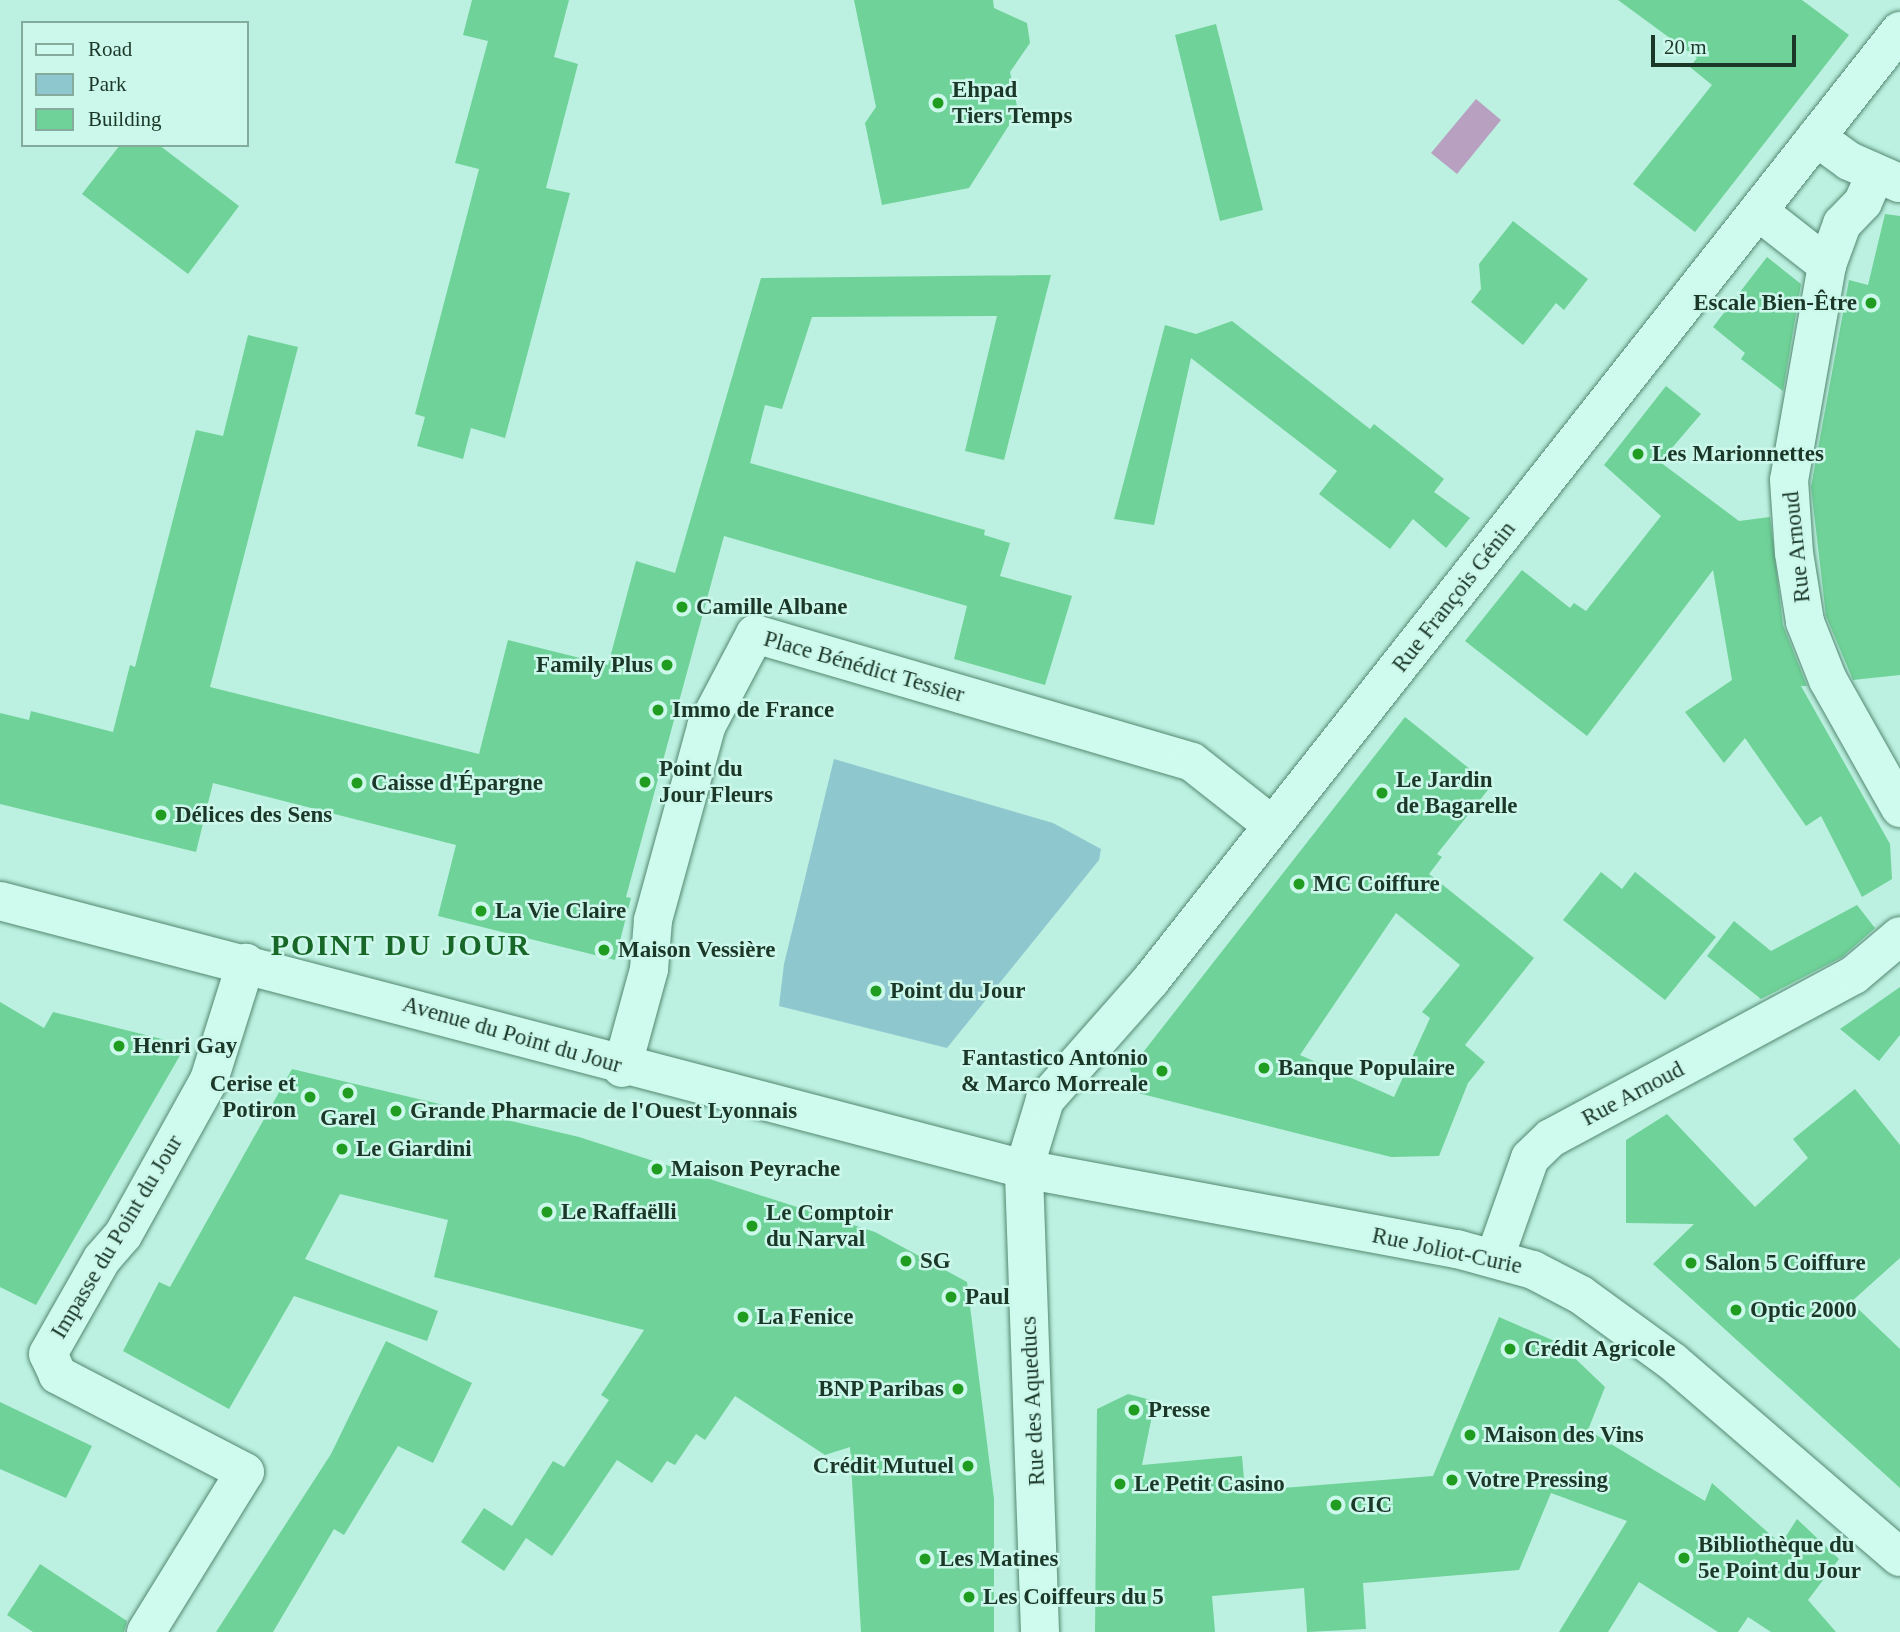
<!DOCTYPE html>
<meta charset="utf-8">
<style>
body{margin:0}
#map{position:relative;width:1900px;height:1632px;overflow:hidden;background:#bcf1e1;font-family:"Times New Roman",serif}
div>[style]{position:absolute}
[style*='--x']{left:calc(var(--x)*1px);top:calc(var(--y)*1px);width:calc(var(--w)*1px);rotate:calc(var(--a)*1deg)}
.green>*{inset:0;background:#8fc7cf}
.water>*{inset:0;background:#b8a0c1}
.building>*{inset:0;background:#6fd298}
.roads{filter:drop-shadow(0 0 2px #548971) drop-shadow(0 0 2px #548971)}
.street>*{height:38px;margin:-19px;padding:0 19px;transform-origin:19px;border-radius:19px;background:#cffbee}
.secondary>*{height:38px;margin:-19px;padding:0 19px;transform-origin:19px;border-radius:19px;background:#cffbee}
.dots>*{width:19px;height:19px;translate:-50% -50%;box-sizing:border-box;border:4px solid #ccf8eb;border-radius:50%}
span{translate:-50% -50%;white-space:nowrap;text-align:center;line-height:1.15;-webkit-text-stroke:5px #ccf8eb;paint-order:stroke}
.poi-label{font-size:23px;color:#1a3728;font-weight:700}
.left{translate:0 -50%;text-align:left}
.right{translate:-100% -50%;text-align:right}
.street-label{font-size:23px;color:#1a3728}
.district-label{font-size:30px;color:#176728;font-weight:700;letter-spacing:2px}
.legend{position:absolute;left:21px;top:21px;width:228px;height:126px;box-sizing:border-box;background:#ccf8eb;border:2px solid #85ab9d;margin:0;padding:9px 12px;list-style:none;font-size:21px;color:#1a3728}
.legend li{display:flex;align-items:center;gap:14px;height:35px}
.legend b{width:35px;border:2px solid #85ab9d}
.scale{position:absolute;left:1651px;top:35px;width:145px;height:32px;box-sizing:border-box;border:4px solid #1a3728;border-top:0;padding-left:9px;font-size:21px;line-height:24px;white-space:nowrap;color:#1a3728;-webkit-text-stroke:5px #ccf8eb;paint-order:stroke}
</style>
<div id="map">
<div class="green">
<div style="clip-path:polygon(834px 759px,1053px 823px,1101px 849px,1099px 860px,947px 1048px,779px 1006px,784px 964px)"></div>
</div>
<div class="water">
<div style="clip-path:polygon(1476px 99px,1501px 120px,1457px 174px,1431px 153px)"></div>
</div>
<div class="building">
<div style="clip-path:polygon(472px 0,569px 0,554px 57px,578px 64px,546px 188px,570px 193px,505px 438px,471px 428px,463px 459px,417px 446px,425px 417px,415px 414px,479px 169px,455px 163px,488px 41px,463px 35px)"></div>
<div style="clip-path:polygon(854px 0,993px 0,994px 8px,1027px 23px,1030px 43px,1010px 72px,1018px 111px,969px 188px,882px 205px,865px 123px,876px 107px)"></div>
<div style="clip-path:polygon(1618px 0,1802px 0,1849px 35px,1695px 232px,1633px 184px,1712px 85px,1690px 67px,1697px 58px)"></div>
<div style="clip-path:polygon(1216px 24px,1263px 210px,1220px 221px,1175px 35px)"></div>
<div style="clip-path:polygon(120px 145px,159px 145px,239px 206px,188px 274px,82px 194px)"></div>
<div style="clip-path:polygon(1885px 214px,1900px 216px,1900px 675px,1853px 680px,1826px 616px,1811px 487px,1849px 280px,1868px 285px)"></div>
<div style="clip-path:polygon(1513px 221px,1588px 279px,1564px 310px,1556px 303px,1523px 345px,1471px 302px,1481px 289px,1479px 264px)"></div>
<div style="clip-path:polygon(1767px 257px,1801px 284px,1783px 391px,1741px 359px,1745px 353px,1713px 327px)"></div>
<div style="clip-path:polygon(1051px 275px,1004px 460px,965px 451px,997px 316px,812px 317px,782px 409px,765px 405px,750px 463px,985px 530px,984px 535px,1010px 543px,1000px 576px,1072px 596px,1045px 685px,954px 659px,967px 606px,724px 536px,626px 897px,631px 898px,615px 960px,438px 916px,456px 845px,268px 797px,213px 783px,196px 852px,0 804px,0 713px,29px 720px,31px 711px,113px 732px,130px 665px,135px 667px,196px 430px,223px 436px,248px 335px,298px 347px,210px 687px,479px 754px,508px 640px,608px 665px,636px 561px,675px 573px,761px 278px)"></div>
<div style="clip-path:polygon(1232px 321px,1370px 429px,1374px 424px,1444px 479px,1434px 492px,1470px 518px,1446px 548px,1413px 519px,1390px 549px,1319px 494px,1337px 471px,1191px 358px,1154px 525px,1114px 519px,1165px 325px,1196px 334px)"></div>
<div style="clip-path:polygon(1666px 386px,1701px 414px,1660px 462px,1739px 521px,1770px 517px,1783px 625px,1807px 686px,1801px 686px,1890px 844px,1892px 879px,1862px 897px,1821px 816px,1806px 826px,1745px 738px,1724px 763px,1685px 712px,1732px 680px,1713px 570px,1587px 736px,1465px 641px,1522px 570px,1570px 608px,1574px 603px,1586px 611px,1661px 516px,1604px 465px)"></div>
<div style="clip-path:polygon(evenodd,1405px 717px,1491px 786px,1437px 854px,1442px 857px,1429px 874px,1534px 958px,1465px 1045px,1485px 1062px,1468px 1083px,1439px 1156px,1391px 1157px,1138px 1093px,1130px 1069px,1405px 717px,1396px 913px,1460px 965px,1422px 1012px,1430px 1018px,1394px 1097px,1300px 1055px,1396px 913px)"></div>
<div style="clip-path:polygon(1601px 872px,1622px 889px,1635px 872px,1716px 937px,1665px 1000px,1563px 920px)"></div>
<div style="clip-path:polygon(1857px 905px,1875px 928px,1842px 957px,1761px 999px,1707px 956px,1734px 921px,1771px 951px)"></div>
<div style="clip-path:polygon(1900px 987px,1900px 1035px,1879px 1061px,1840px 1029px)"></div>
<div style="clip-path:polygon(0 1002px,44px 1028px,53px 1012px,186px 1045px,36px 1305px,0 1287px)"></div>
<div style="clip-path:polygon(292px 1069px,579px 1137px,875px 1232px,967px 1282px,994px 1499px,994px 1632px,861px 1632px,850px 1447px,825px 1455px,735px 1396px,705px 1440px,696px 1434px,675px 1465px,667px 1461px,652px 1483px,617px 1460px,552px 1556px,526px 1538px,504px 1571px,461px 1542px,484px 1508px,512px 1526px,553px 1461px,564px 1467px,609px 1400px,601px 1395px,644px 1330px,434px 1277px,448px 1220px,340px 1194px,305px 1259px,438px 1311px,427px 1341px,294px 1296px,229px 1409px,123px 1351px,159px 1282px,170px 1287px)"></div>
<div style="clip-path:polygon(1855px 1089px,1900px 1145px,1900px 1258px,1851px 1302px,1900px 1349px,1900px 1488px,1653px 1264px,1694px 1224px,1626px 1223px,1626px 1140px,1667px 1114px,1755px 1207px,1808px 1158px,1793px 1139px)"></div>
<div style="clip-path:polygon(1499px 1317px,1559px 1343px,1605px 1387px,1588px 1430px,1705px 1501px,1712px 1483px,1781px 1544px,1797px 1519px,1817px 1538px,1839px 1559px,1808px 1600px,1836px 1632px,1771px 1632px,1748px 1617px,1738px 1632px,1718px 1632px,1639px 1582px,1608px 1632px,1559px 1632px,1627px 1521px,1551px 1493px,1519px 1570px,1363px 1583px,1366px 1629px,1307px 1632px,1304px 1588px,1212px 1596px,1215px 1632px,1095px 1632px,1097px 1409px,1128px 1394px,1155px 1401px,1142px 1465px,1242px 1456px,1245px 1491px,1433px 1476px)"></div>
<div style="clip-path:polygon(386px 1341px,472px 1383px,433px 1463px,398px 1446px,344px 1535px,334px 1529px,273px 1632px,216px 1632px,331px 1454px)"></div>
<div style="clip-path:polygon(0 1402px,92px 1446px,66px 1498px,0 1469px)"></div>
<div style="clip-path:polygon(40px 1564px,127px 1621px,124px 1632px,33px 1632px,7px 1615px)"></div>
</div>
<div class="roads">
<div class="street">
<div style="--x:1816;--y:137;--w:41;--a:36"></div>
<div style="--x:1849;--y:161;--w:55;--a:23.7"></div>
<div style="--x:1758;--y:211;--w:88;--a:38"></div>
<div style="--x:1827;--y:265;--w:218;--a:100"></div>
<div style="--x:1789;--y:480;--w:73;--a:86.1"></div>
<div style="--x:1794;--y:553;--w:70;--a:80.9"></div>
<div style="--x:1805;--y:622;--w:62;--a:68.4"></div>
<div style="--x:1828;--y:680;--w:147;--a:60.6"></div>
<div style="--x:1827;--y:265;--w:44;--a:-69.9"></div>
<div style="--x:1842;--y:224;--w:30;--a:-46"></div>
<div style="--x:1863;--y:202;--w:30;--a:-66"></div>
<div style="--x:622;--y:1068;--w:103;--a:-74.7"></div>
<div style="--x:649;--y:969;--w:49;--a:-85.3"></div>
<div style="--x:653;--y:920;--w:200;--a:-74.6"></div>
<div style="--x:706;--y:727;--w:105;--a:-62.2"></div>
<div style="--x:755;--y:634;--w:455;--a:16.3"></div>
<div style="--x:1192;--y:762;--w:102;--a:38.2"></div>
<div style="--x:1495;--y:1257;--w:105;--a:-70.5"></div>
<div style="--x:1530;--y:1158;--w:29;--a:-44"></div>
<div style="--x:1551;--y:1138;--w:344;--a:-28.3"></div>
<div style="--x:1854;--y:975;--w:60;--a:-40.3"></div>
<div style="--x:146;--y:1632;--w:188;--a:-58.3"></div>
<div style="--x:245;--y:1472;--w:211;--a:-152.6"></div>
<div style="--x:58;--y:1375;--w:23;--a:-115"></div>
<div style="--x:48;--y:1354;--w:109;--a:-60.4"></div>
<div style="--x:102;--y:1259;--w:32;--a:-49"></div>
<div style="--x:123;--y:1235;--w:177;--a:-61"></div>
<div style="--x:209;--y:1080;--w:123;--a:-72.5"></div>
</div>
<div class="secondary">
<div style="--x:0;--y:901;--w:1058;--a:14.67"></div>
<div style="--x:1024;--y:1169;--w:440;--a:10.5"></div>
<div style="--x:1457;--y:1249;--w:79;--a:15.4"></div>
<div style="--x:1533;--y:1270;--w:54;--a:27.5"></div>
<div style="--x:1581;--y:1295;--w:114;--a:36.1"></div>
<div style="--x:1673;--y:1362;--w:299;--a:40.7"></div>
<div style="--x:1040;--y:1632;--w:463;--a:-92"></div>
<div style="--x:1024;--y:1169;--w:72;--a:-73.1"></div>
<div style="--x:1045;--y:1100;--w:160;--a:-48.5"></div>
<div style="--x:1151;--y:980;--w:1209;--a:-51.72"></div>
</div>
</div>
<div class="dots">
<div style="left:938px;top:103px;background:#209d20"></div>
<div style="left:1871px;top:303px;background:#209d20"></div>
<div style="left:1638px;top:454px;background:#209d20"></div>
<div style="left:682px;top:607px;background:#209d20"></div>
<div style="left:667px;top:665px;background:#209d20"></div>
<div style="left:658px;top:710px;background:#209d20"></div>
<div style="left:645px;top:782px;background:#209d20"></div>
<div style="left:357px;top:783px;background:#209d20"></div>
<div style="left:1382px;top:793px;background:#209d20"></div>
<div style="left:161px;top:815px;background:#209d20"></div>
<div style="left:1299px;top:884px;background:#209d20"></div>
<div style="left:481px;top:911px;background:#209d20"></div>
<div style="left:604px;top:950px;background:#209d20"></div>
<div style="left:876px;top:991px;background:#209d20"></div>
<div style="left:119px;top:1046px;background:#209d20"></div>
<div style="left:1264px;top:1068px;background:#209d20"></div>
<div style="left:1162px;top:1071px;background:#209d20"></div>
<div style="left:348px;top:1093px;background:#209d20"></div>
<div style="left:310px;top:1097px;background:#209d20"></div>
<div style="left:396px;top:1111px;background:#209d20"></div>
<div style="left:342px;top:1149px;background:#209d20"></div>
<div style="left:657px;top:1169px;background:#209d20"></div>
<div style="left:547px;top:1212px;background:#209d20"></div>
<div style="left:752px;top:1226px;background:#209d20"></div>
<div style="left:906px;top:1261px;background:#209d20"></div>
<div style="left:1691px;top:1263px;background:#209d20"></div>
<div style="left:951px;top:1297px;background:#209d20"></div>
<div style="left:1736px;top:1310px;background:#209d20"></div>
<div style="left:743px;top:1317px;background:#209d20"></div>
<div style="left:1510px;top:1349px;background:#209d20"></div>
<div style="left:958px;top:1389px;background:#209d20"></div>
<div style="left:1134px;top:1410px;background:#209d20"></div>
<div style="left:1470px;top:1435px;background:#209d20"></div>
<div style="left:968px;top:1466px;background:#209d20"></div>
<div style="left:1452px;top:1480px;background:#209d20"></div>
<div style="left:1120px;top:1484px;background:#209d20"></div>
<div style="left:1336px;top:1505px;background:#209d20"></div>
<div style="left:1684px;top:1558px;background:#209d20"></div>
<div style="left:925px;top:1559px;background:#209d20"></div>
<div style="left:969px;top:1597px;background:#209d20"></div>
</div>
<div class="poi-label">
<span class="left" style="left:952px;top:103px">Ehpad<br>Tiers Temps</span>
<span class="right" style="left:1857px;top:303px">Escale Bien-Être</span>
<span class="left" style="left:1652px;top:454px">Les Marionnettes</span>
<span class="left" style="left:696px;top:607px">Camille Albane</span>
<span class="right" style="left:653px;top:665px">Family Plus</span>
<span class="left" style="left:672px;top:710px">Immo de France</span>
<span class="left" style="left:659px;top:782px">Point du<br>Jour Fleurs</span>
<span class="left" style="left:1396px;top:793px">Le Jardin<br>de Bagarelle</span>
<span class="left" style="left:371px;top:783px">Caisse d'Épargne</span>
<span class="left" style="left:175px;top:815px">Délices des Sens</span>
<span class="left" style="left:1313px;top:884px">MC Coiffure</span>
<span class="left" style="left:495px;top:911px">La Vie Claire</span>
<span class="left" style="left:618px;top:950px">Maison Vessière</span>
<span class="left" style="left:890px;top:991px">Point du Jour</span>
<span class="left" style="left:133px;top:1046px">Henri Gay</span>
<span class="right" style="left:1148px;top:1071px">Fantastico Antonio<br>&amp; Marco Morreale</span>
<span class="left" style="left:1278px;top:1068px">Banque Populaire</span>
<span class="right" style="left:296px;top:1097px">Cerise et<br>Potiron</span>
<span class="left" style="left:410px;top:1111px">Grande Pharmacie de l'Ouest Lyonnais</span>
<span style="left:348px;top:1118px">Garel</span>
<span class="left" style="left:356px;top:1149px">Le Giardini</span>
<span class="left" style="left:671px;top:1169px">Maison Peyrache</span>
<span class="left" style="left:561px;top:1212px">Le Raffaëlli</span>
<span class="left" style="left:766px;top:1226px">Le Comptoir<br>du Narval</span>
<span class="left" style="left:920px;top:1261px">SG</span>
<span class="left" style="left:1705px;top:1263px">Salon 5 Coiffure</span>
<span class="left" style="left:965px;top:1297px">Paul</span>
<span class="left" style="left:1750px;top:1310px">Optic 2000</span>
<span class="left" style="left:757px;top:1317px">La Fenice</span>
<span class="left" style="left:1524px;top:1349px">Crédit Agricole</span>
<span class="right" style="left:944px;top:1389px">BNP Paribas</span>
<span class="left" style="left:1148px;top:1410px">Presse</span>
<span class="left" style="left:1484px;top:1435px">Maison des Vins</span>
<span class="right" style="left:954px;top:1466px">Crédit Mutuel</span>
<span class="left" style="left:1466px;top:1480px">Votre Pressing</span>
<span class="left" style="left:1134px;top:1484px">Le Petit Casino</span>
<span class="left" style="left:1350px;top:1505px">CIC</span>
<span class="left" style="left:1698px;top:1558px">Bibliothèque du<br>5e Point du Jour</span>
<span class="left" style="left:939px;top:1559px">Les Matines</span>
<span class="left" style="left:983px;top:1597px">Les Coiffeurs du 5</span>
</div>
<div class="street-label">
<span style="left:1797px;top:547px;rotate:-96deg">Rue Arnoud</span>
<span style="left:1454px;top:597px;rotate:-52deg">Rue François Génin</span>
<span style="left:864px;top:667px;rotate:16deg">Place Bénédict Tessier</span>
<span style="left:512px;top:1035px;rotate:16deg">Avenue du Point du Jour</span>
<span style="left:1633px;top:1094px;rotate:-28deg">Rue Arnoud</span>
<span style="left:117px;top:1237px;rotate:-59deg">Impasse du Point du Jour</span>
<span style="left:1447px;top:1251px;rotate:12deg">Rue Joliot-Curie</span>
<span style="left:1033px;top:1401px;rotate:-93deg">Rue des Aqueducs</span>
</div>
<div class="district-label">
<span style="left:401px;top:945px">POINT DU JOUR</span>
</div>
<ul class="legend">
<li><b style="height:9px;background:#cffbee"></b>Road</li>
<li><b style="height:19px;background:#8fc7cf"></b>Park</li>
<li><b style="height:19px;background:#6fd298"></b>Building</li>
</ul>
<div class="scale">20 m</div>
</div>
